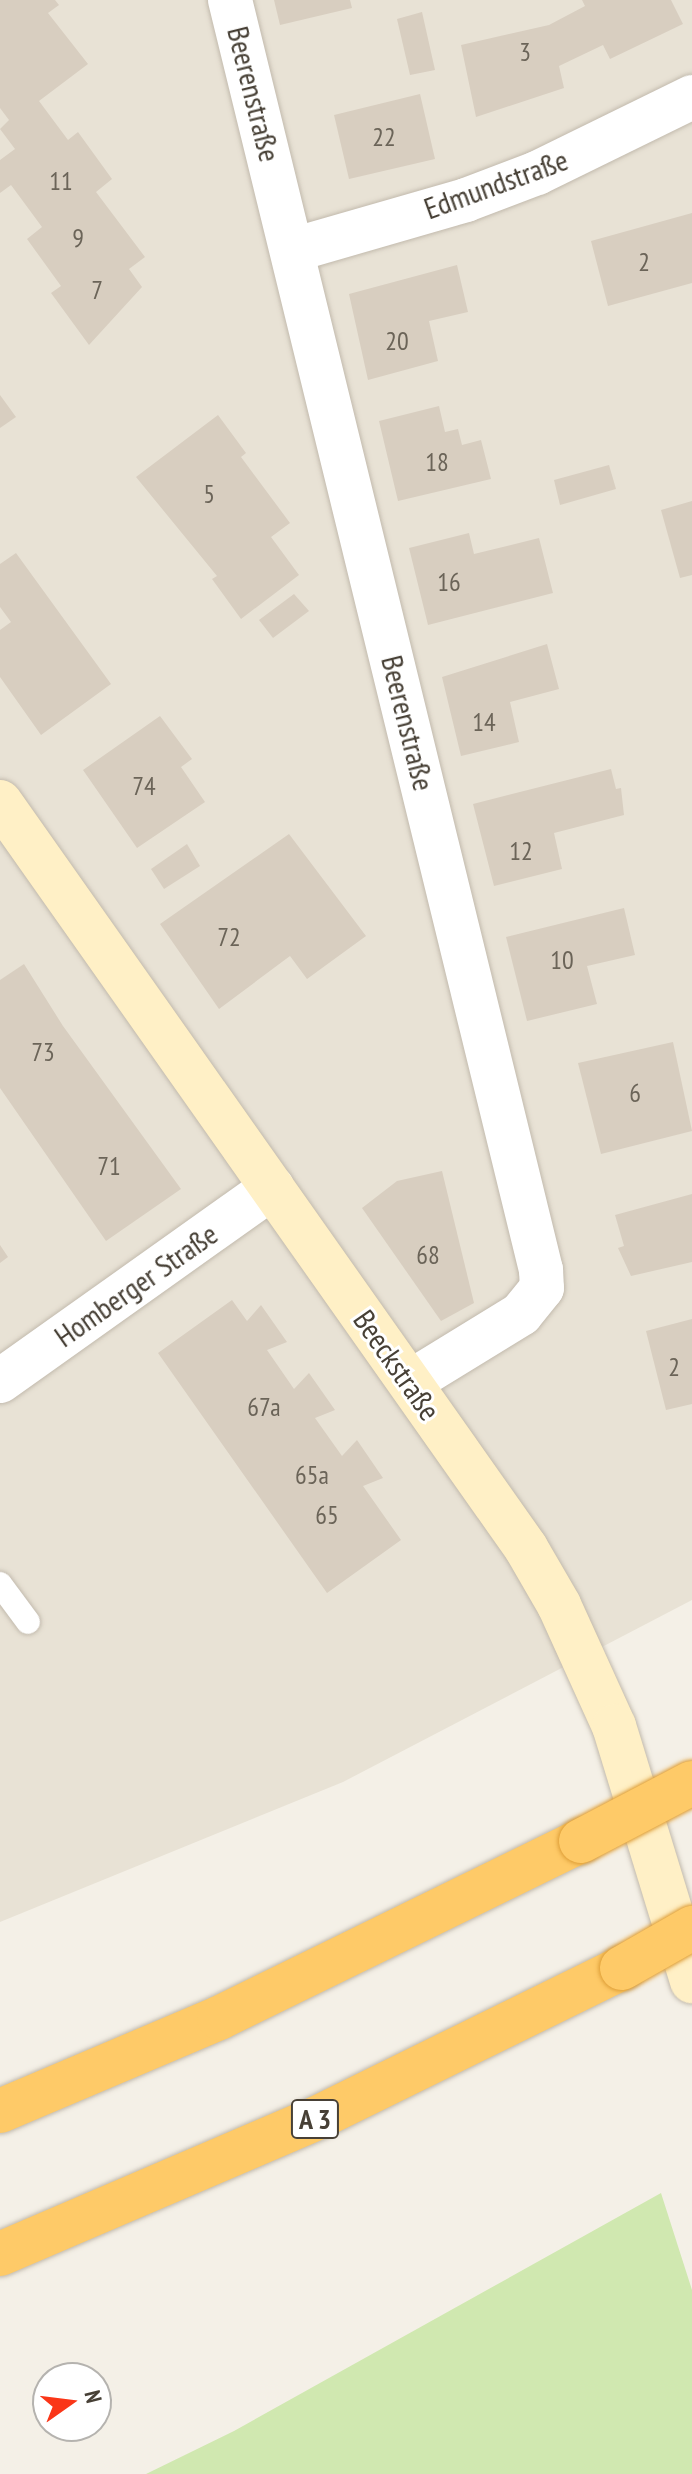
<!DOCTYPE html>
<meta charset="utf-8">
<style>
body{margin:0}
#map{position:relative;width:692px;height:2474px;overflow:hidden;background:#f4f0e7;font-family:"PT Sans Narrow",sans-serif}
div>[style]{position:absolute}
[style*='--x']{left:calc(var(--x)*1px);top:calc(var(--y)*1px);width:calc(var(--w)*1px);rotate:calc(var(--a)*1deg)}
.residential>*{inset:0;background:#e8e2d5}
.green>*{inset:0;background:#d0e8b0}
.building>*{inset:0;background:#d8cec0}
.roads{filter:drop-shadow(0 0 2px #c2baad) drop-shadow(0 0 2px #c2baad)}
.lane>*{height:24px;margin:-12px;padding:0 12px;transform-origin:12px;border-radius:12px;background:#fff}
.street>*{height:44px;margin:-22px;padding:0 22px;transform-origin:22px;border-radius:22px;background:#fff}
.secondary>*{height:44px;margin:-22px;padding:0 22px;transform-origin:22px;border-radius:22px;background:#fff0c6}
.highway>*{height:44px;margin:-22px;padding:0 22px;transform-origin:22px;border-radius:22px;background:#feca68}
.bridges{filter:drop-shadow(0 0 2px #de9e37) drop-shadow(0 0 2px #de9e37)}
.highway-bridge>*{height:44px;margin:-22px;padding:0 22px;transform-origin:22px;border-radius:22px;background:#feca68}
span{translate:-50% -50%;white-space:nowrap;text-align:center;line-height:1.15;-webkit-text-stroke:6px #fff;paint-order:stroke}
.number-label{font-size:26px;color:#6b6458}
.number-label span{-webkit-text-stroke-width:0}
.shield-label span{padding:2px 6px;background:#fff;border:2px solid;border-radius:6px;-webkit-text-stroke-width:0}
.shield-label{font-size:28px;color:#474036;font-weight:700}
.street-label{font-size:30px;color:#474036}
.north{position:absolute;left:32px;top:2362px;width:80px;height:80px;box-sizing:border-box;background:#fff;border:2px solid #b5b3af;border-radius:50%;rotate:76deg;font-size:22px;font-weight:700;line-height:32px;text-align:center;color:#474036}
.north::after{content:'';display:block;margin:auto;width:28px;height:36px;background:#fa3618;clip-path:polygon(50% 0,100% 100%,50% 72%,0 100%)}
</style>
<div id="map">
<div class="residential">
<div style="clip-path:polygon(0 0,692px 0,692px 1600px,343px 1782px,0 1922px)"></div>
</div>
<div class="green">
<div style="clip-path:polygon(661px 2193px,692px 2290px,692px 2474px,146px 2474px,234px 2431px)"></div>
</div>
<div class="building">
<div style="clip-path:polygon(0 0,55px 0,59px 5px,48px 13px,88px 64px,39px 101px,68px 140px,78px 132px,112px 179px,96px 192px,145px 257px,129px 269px,142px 287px,89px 345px,51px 293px,61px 286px,27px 239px,42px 227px,11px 185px,0 193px,0 160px,15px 149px,0 129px,9px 120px,0 108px)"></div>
<div style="clip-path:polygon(274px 0,350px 0,352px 8px,280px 25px)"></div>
<div style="clip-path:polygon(582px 0,671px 0,683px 24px,610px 59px,603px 45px,559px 66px,564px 88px,476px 117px,461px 45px,549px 25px,585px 6px)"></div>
<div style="clip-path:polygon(422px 12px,435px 70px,410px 75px,397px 19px)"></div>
<div style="clip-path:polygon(420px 94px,435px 159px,349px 179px,334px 115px)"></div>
<div style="clip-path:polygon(692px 213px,692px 283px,608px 306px,591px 241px)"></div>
<div style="clip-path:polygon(457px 265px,468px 312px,429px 321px,438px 361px,368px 380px,349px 294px)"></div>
<div style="clip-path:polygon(0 395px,16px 417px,0 428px)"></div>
<div style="clip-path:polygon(439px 406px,445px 432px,458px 429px,462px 445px,481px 440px,491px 479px,398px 501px,379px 421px)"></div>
<div style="clip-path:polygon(218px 415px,246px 453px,241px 457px,290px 523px,271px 537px,299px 575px,241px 619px,212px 579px,217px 576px,136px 477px)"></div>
<div style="clip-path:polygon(609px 465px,616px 489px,560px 505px,554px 480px)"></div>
<div style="clip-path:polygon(692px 501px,692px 575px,680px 578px,661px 510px)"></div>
<div style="clip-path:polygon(469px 533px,474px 554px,539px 538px,553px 593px,428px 625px,409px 548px)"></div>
<div style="clip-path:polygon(16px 553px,111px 684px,41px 735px,0 677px,0 630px,11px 622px,0 607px,0 564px)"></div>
<div style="clip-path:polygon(294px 594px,309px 611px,273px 638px,259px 620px)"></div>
<div style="clip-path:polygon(547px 644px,559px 689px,510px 702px,519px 742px,461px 756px,442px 677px)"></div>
<div style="clip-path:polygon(160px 716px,192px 759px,181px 767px,205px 802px,137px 848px,83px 770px)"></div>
<div style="clip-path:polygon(611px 769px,616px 789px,621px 788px,624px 815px,554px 833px,562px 869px,494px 886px,473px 804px)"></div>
<div style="clip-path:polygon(289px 834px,366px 936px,307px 979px,290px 956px,219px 1009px,160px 924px)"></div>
<div style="clip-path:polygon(187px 844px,200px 866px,164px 889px,151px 869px)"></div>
<div style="clip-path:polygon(624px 908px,635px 955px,587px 966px,597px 1004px,527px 1021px,506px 937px)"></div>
<div style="clip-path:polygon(24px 964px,63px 1026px,181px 1189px,106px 1241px,0 1088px,0 980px)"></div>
<div style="clip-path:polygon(673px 1042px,692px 1131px,601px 1154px,578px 1063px)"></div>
<div style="clip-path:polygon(442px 1171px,474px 1303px,441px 1321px,362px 1208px,397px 1181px)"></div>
<div style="clip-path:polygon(692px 1194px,692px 1262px,631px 1276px,618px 1248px,624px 1246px,615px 1215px)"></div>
<div style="clip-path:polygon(0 1245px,8px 1257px,0 1263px)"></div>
<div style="clip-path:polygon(232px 1300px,247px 1321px,261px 1305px,287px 1342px,267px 1350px,294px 1389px,309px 1373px,335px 1410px,315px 1418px,342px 1456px,357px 1440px,383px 1478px,363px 1486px,401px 1540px,327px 1593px,158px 1353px)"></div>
<div style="clip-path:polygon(692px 1319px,692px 1404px,666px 1410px,646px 1331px)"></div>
</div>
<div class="roads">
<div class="lane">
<div style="--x:0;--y:1584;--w:47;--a:53.6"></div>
</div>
<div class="street">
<div style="--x:230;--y:0;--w:1308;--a:76.24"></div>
<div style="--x:541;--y:1270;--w:18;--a:87"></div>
<div style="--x:542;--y:1288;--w:33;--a:129"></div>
<div style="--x:521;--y:1314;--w:130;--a:148.5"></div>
<div style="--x:293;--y:250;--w:180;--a:-16.1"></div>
<div style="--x:466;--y:200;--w:76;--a:-20.8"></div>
<div style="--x:537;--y:173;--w:173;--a:-26.1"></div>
<div style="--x:0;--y:1381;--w:334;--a:-35.4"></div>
</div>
<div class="secondary">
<div style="--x:0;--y:802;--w:913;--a:54.81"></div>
<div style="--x:526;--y:1548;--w:66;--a:59.9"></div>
<div style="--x:559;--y:1605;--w:133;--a:65.6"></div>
<div style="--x:614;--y:1726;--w:267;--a:73"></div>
</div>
<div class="highway">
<div style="--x:0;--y:2111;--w:238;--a:-23"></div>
<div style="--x:219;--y:2018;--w:403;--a:-26.1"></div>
<div style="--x:0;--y:2254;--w:345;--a:-23.2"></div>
<div style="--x:317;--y:2118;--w:340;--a:-26.2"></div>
</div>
</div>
<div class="bridges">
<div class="highway-bridge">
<div style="--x:581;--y:1841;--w:125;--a:-27.6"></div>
<div style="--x:622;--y:1968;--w:81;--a:-29.7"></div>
</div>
</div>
<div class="number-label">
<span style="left:525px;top:52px">3</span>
<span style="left:384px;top:137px">22</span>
<span style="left:61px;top:181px">11</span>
<span style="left:78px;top:238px">9</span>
<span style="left:644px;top:262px">2</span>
<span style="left:97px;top:290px">7</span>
<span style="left:397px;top:341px">20</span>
<span style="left:437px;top:462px">18</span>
<span style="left:209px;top:494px">5</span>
<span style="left:449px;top:582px">16</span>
<span style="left:484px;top:722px">14</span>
<span style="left:144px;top:786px">74</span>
<span style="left:521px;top:851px">12</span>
<span style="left:229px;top:937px">72</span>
<span style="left:562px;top:960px">10</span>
<span style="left:43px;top:1052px">73</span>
<span style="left:635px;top:1093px">6</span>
<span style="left:109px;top:1166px">71</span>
<span style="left:428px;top:1255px">68</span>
<span style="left:674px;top:1367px">2</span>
<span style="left:264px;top:1407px">67a</span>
<span style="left:312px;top:1475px">65a</span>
<span style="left:327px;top:1515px">65</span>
</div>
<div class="shield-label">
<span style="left:315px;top:2119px">A 3</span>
</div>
<div class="street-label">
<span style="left:254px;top:94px;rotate:76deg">Beerenstraße</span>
<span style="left:496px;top:184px;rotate:-20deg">Edmundstraße</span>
<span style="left:408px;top:723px;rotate:76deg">Beerenstraße</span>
<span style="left:136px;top:1285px;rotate:-35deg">Homberger Straße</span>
<span style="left:397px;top:1365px;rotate:55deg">Beeckstraße</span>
</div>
<div class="north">N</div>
</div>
